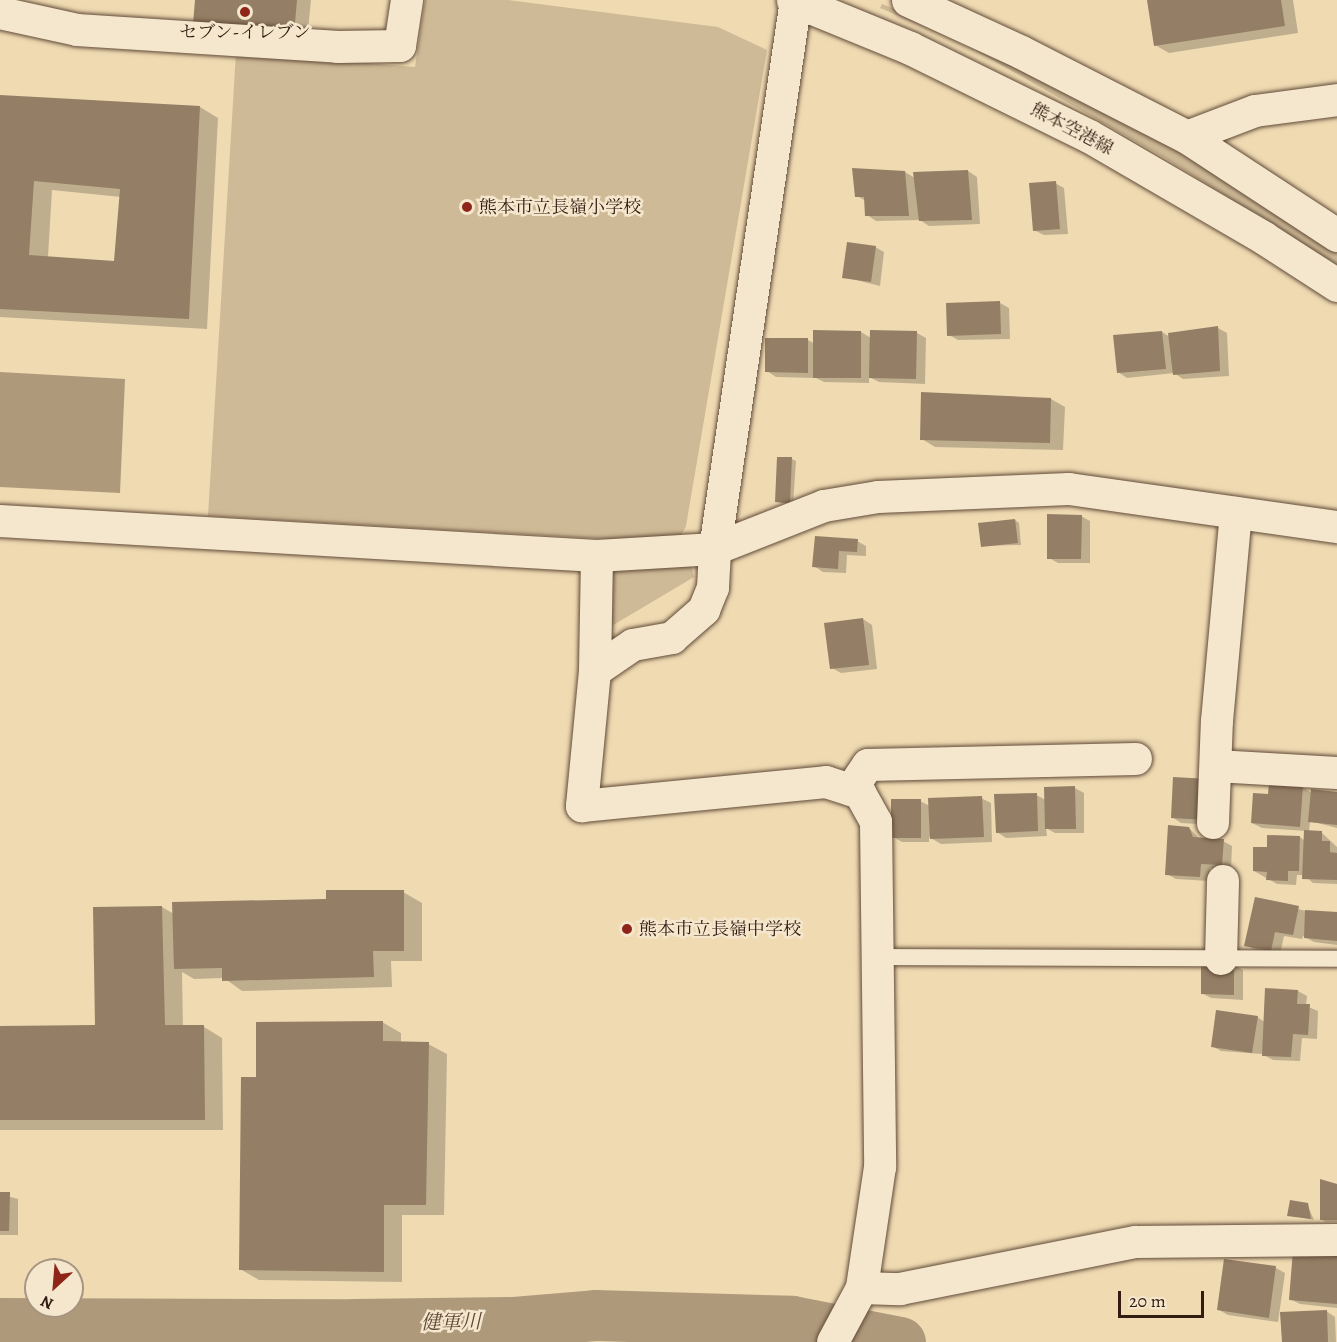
<!DOCTYPE html>
<meta charset="utf-8">
<style>
body{margin:0}
#map{position:relative;width:1337px;height:1342px;overflow:hidden;background:#efdab2;font-family:Alegreya,"Noto Serif JP",serif}
div>[style]{position:absolute}
[style*='--x']{left:calc(var(--x)*1px);top:calc(var(--y)*1px);width:calc(var(--w)*1px);rotate:calc(var(--a)*1deg)}
.green>*{inset:0;background:#cfba97}
.water>*{inset:0;background:#af997b}
.shadow>*{inset:0;background:#0003}
.river>*{height:51px;margin:-25.5px;padding:0 25.5px;transform-origin:25.5px;border-radius:25.5px;background:#af997b}
.building>*{inset:0;background:#947e65}
.roads{filter:drop-shadow(0 0 2px #614b39) drop-shadow(0 0 2px #614b39)}
.service>*{height:16px;margin:-8px;padding:0 8px;transform-origin:8px;border-radius:8px;background:#f5e7cd}
.minor>*{height:32px;margin:-16px;padding:0 16px;transform-origin:16px;border-radius:16px;background:#f5e7cd}
.secondary>*{height:33px;margin:-16.5px;padding:0 16.5px;transform-origin:16.5px;border-radius:16.5px;background:#f5e7cd}
.dots>*{width:16px;height:16px;translate:-50% -50%;box-sizing:border-box;border:3px solid #f5e7cd;border-radius:50%}
span{translate:-50% -50%;white-space:nowrap;text-align:center;line-height:1.15;-webkit-text-stroke:5px #f5e7cd;paint-order:stroke}
.poi-label{font-size:18px;color:#321b11}
.left{translate:0 -50%;text-align:left}
.street-label{font-size:18px;color:#321b11}
.water-label{font-size:20px;color:#5e4736;font-style:italic}
.north{position:absolute;left:24px;top:1258px;width:60px;height:60px;box-sizing:border-box;background:#f5e7cd;border:2px solid #a79582;border-radius:50%;rotate:206deg;font-size:16px;font-weight:700;line-height:24px;text-align:center;color:#321b11}
.north::after{content:'';display:block;margin:auto;width:21px;height:27px;background:#8f2418;clip-path:polygon(50% 0,100% 100%,50% 72%,0 100%)}
.scale{position:absolute;left:1118px;top:1291px;width:86px;height:27px;box-sizing:border-box;border:3px solid #321b11;border-top:0;padding-left:8px;font-size:18px;line-height:21px;white-space:nowrap;color:#321b11;-webkit-text-stroke:4px #f5e7cd;paint-order:stroke}
</style>
<div id="map">
<div class="green">
<div style="clip-path:polygon(425px 0,508px 0,718px 27px,767px 50px,686px 526px,677px 543px,208px 516px,236px 52px,415px 67px)"></div>
<div style="clip-path:polygon(882px 4px,961px 36px,1171px 144px,1297px 222px,1337px 254px,1337px 265px,1165px 158px,959px 41px,880px 8px)"></div>
<div style="clip-path:polygon(614px 561px,691px 564px,694px 577px,610px 627px)"></div>
</div>
<div class="water">
<div style="clip-path:polygon(0 372px,125px 379px,120px 493px,0 487px)"></div>
</div>
<div class="shadow">
<div style="clip-path:polygon(196px 0,311px 0,307px 41px)"></div>
<div style="clip-path:polygon(1148px 0,1293px 0,1298px 33px,1169px 53px,1155px 45px)"></div>
<div style="clip-path:polygon(evenodd,0 96px,200px 107px,218px 118px,207px 329px,0 317px,0 96px,52px 190px,121px 197px,116px 262px,48px 257px,52px 190px)"></div>
<div style="clip-path:polygon(968px 171px,977px 177px,980px 224px,929px 226px,920px 220px,876px 221px,867px 215px,866px 201px,857px 196px,905px 172px,915px 178px)"></div>
<div style="clip-path:polygon(1055px 183px,1064px 188px,1068px 234px,1044px 235px,1034px 230px)"></div>
<div style="clip-path:polygon(875px 247px,884px 252px,880px 286px,844px 277px)"></div>
<div style="clip-path:polygon(1000px 303px,1009px 308px,1010px 339px,958px 340px,949px 335px)"></div>
<div style="clip-path:polygon(1218px 328px,1227px 333px,1229px 376px,1183px 379px,1174px 373px,1127px 378px,1118px 372px,1162px 332px,1170px 337px)"></div>
<div style="clip-path:polygon(861px 332px,871px 338px,917px 333px,926px 338px,925px 384px,879px 382px,869px 377px,869px 383px,824px 382px,816px 378px,776px 377px,767px 371px,767px 339px,808px 340px,815px 344px)"></div>
<div style="clip-path:polygon(1051px 399px,1065px 407px,1063px 450px,935px 447px,922px 439px)"></div>
<div style="clip-path:polygon(792px 459px,796px 461px,793px 504px,780px 503px,776px 501px)"></div>
<div style="clip-path:polygon(1081px 516px,1090px 521px,1090px 563px,1058px 563px,1049px 558px)"></div>
<div style="clip-path:polygon(1015px 520px,1019px 523px,1021px 545px,982px 546px)"></div>
<div style="clip-path:polygon(816px 538px,857px 541px,866px 546px,866px 556px,847px 555px,846px 573px,823px 572px,814px 566px)"></div>
<div style="clip-path:polygon(863px 619px,872px 625px,877px 669px,841px 673px,832px 668px)"></div>
<div style="clip-path:polygon(1209px 780px,1216px 825px,1181px 823px,1172px 817px)"></div>
<div style="clip-path:polygon(1302px 787px,1312px 793px,1337px 793px,1337px 828px,1310px 821px,1309px 832px,1322px 833px,1337px 847px,1337px 884px,1313px 883px,1304px 875px,1297px 875px,1296px 885px,1277px 884px,1254px 871px,1268px 849px,1300px 837px,1305px 841px,1306px 831px,1262px 828px,1252px 823px,1270px 796px)"></div>
<div style="clip-path:polygon(1075px 788px,1084px 793px,1084px 833px,1055px 833px,1046px 828px,1047px 836px,1006px 838px,997px 832px,1036px 795px,1046px 800px)"></div>
<div style="clip-path:polygon(981px 798px,991px 803px,992px 842px,941px 844px,929px 837px,929px 842px,902px 842px,893px 837px,920px 801px,930px 806px)"></div>
<div style="clip-path:polygon(1189px 828px,1200px 839px,1223px 841px,1232px 846px,1231px 869px,1210px 868px,1209px 881px,1176px 879px,1167px 874px)"></div>
<div style="clip-path:polygon(403px 892px,422px 903px,422px 961px,391px 961px,392px 987px,242px 991px,224px 978px,194px 979px,182px 972px,183px 1027px,204px 1027px,222px 1038px,223px 1130px,0 1130px,0 1027px,96px 1027px,162px 907px,174px 914px)"></div>
<div style="clip-path:polygon(1256px 899px,1306px 911px,1337px 913px,1337px 945px,1314px 942px,1303px 936px,1302px 939px,1284px 936px,1280px 955px,1255px 950px,1246px 945px)"></div>
<div style="clip-path:polygon(1234px 965px,1243px 970px,1243px 1000px,1211px 998px,1202px 993px)"></div>
<div style="clip-path:polygon(1298px 991px,1307px 996px,1306px 1006px,1318px 1011px,1317px 1039px,1302px 1038px,1300px 1061px,1273px 1060px,1262px 1054px,1221px 1051px,1212px 1046px,1257px 1017px,1265px 1022px)"></div>
<div style="clip-path:polygon(382px 1022px,401px 1033px,401px 1043px,428px 1044px,447px 1054px,444px 1215px,402px 1215px,402px 1282px,259px 1280px,240px 1269px,258px 1079px)"></div>
<div style="clip-path:polygon(1337px 1185px,1337px 1222px,1325px 1222px,1321px 1219px)"></div>
<div style="clip-path:polygon(0 1194px,18px 1199px,18px 1235px,0 1235px)"></div>
<div style="clip-path:polygon(1307px 1204px,1314px 1220px,1289px 1215px)"></div>
<div style="clip-path:polygon(1337px 1255px,1337px 1308px,1300px 1304px,1290px 1299px)"></div>
<div style="clip-path:polygon(1276px 1268px,1285px 1273px,1278px 1322px,1228px 1315px,1219px 1310px)"></div>
<div style="clip-path:polygon(1326px 1311px,1335px 1317px,1336px 1342px,1283px 1342px)"></div>
</div>
<div class="river">
<div style="--x:0;--y:1323;--w:355;--a:0.2"></div>
<div style="--x:355;--y:1324;--w:159;--a:-0.7"></div>
<div style="--x:514;--y:1322;--w:81;--a:-4.9"></div>
<div style="--x:595;--y:1315;--w:197;--a:1.7"></div>
<div style="--x:792;--y:1321;--w:110;--a:11"></div>
</div>
<div class="building">
<div style="clip-path:polygon(195px 0,297px 0,294px 34px,193px 24px)"></div>
<div style="clip-path:polygon(1147px 0,1281px 0,1285px 26px,1154px 46px)"></div>
<div style="clip-path:polygon(evenodd,0 95px,200px 106px,189px 319px,0 309px,0 95px,34px 181px,120px 189px,114px 261px,29px 255px,34px 181px)"></div>
<div style="clip-path:polygon(852px 168px,905px 171px,909px 216px,865px 216px,864px 197px,855px 197px)"></div>
<div style="clip-path:polygon(968px 170px,972px 220px,919px 221px,913px 172px)"></div>
<div style="clip-path:polygon(1056px 181px,1060px 229px,1033px 231px,1029px 183px)"></div>
<div style="clip-path:polygon(847px 242px,876px 246px,871px 282px,842px 278px)"></div>
<div style="clip-path:polygon(1000px 301px,1001px 334px,947px 336px,946px 303px)"></div>
<div style="clip-path:polygon(1218px 326px,1220px 371px,1173px 375px,1168px 333px)"></div>
<div style="clip-path:polygon(813px 330px,861px 331px,861px 378px,813px 378px)"></div>
<div style="clip-path:polygon(870px 330px,917px 331px,916px 379px,869px 378px)"></div>
<div style="clip-path:polygon(1162px 331px,1166px 369px,1117px 373px,1113px 335px)"></div>
<div style="clip-path:polygon(765px 338px,808px 338px,808px 373px,765px 372px)"></div>
<div style="clip-path:polygon(921px 392px,1051px 398px,1050px 443px,920px 440px)"></div>
<div style="clip-path:polygon(777px 457px,792px 457px,790px 503px,775px 502px)"></div>
<div style="clip-path:polygon(1047px 514px,1082px 515px,1081px 559px,1047px 559px)"></div>
<div style="clip-path:polygon(1015px 519px,1018px 543px,981px 547px,978px 523px)"></div>
<div style="clip-path:polygon(815px 536px,858px 539px,857px 552px,839px 551px,838px 569px,812px 567px)"></div>
<div style="clip-path:polygon(863px 618px,869px 665px,830px 669px,824px 623px)"></div>
<div style="clip-path:polygon(1173px 777px,1209px 779px,1207px 820px,1171px 818px)"></div>
<div style="clip-path:polygon(1269px 783px,1303px 786px,1300px 827px,1251px 823px,1253px 793px,1268px 794px)"></div>
<div style="clip-path:polygon(1075px 786px,1076px 829px,1045px 829px,1044px 787px)"></div>
<div style="clip-path:polygon(1311px 789px,1337px 792px,1337px 825px,1308px 822px)"></div>
<div style="clip-path:polygon(1037px 793px,1038px 831px,996px 833px,994px 794px)"></div>
<div style="clip-path:polygon(982px 796px,984px 837px,930px 839px,928px 798px)"></div>
<div style="clip-path:polygon(891px 799px,921px 799px,921px 838px,891px 838px)"></div>
<div style="clip-path:polygon(1168px 825px,1189px 827px,1193px 837px,1224px 839px,1222px 865px,1201px 864px,1200px 877px,1165px 875px)"></div>
<div style="clip-path:polygon(1304px 830px,1322px 831px,1322px 841px,1330px 841px,1330px 852px,1337px 853px,1337px 880px,1302px 879px)"></div>
<div style="clip-path:polygon(1267px 835px,1300px 836px,1299px 871px,1288px 871px,1288px 881px,1266px 880px,1267px 872px,1253px 871px,1253px 847px,1267px 847px)"></div>
<div style="clip-path:polygon(326px 890px,404px 890px,404px 951px,373px 951px,374px 977px,222px 981px,222px 968px,174px 969px,172px 902px,326px 899px)"></div>
<div style="clip-path:polygon(1255px 897px,1299px 906px,1293px 935px,1275px 932px,1271px 951px,1244px 946px)"></div>
<div style="clip-path:polygon(162px 906px,165px 1025px,204px 1025px,205px 1120px,0 1120px,0 1026px,95px 1025px,93px 907px)"></div>
<div style="clip-path:polygon(1305px 910px,1337px 912px,1337px 941px,1304px 938px)"></div>
<div style="clip-path:polygon(1201px 963px,1234px 963px,1234px 995px,1201px 994px)"></div>
<div style="clip-path:polygon(1265px 988px,1298px 990px,1297px 1004px,1310px 1004px,1308px 1035px,1293px 1034px,1291px 1057px,1262px 1056px)"></div>
<div style="clip-path:polygon(1216px 1010px,1258px 1016px,1252px 1053px,1211px 1047px)"></div>
<div style="clip-path:polygon(383px 1021px,383px 1041px,429px 1042px,426px 1205px,384px 1205px,384px 1272px,239px 1270px,241px 1077px,256px 1077px,256px 1022px)"></div>
<div style="clip-path:polygon(1320px 1179px,1337px 1184px,1337px 1220px,1320px 1220px)"></div>
<div style="clip-path:polygon(0 1192px,10px 1192px,9px 1231px,0 1231px)"></div>
<div style="clip-path:polygon(1290px 1200px,1308px 1203px,1311px 1219px,1287px 1216px)"></div>
<div style="clip-path:polygon(1293px 1250px,1337px 1254px,1337px 1304px,1289px 1300px)"></div>
<div style="clip-path:polygon(1224px 1259px,1276px 1266px,1269px 1318px,1217px 1310px)"></div>
<div style="clip-path:polygon(1327px 1310px,1328px 1342px,1282px 1342px,1280px 1312px)"></div>
</div>
<div class="roads">
<div class="service">
<div style="--x:878;--y:957;--w:459;--a:0.2"></div>
</div>
<div class="minor">
<div style="--x:0;--y:13;--w:79;--a:12.4"></div>
<div style="--x:77;--y:30;--w:262;--a:3.7"></div>
<div style="--x:338;--y:47;--w:62;--a:-0.9"></div>
<div style="--x:400;--y:46;--w:47;--a:-81.3"></div>
<div style="--x:1187;--y:137;--w:73;--a:-20.9"></div>
<div style="--x:1255;--y:111;--w:83;--a:-7.6"></div>
<div style="--x:0;--y:521;--w:598;--a:3.36"></div>
<div style="--x:597;--y:556;--w:118;--a:-3.4"></div>
<div style="--x:715;--y:549;--w:117;--a:-21.5"></div>
<div style="--x:824;--y:506;--w:55;--a:-9.5"></div>
<div style="--x:878;--y:497;--w:191;--a:-2.4"></div>
<div style="--x:1069;--y:489;--w:271;--a:8.1"></div>
<div style="--x:597;--y:556;--w:115;--a:91"></div>
<div style="--x:595;--y:671;--w:136;--a:95.5"></div>
<div style="--x:582;--y:806;--w:245;--a:-5.6"></div>
<div style="--x:826;--y:782;--w:36;--a:18"></div>
<div style="--x:860;--y:793;--w:33;--a:61"></div>
<div style="--x:876;--y:822;--w:345;--a:89.3"></div>
<div style="--x:880;--y:1167;--w:122;--a:98.5"></div>
<div style="--x:862;--y:1288;--w:61;--a:118.2"></div>
<div style="--x:595;--y:671;--w:46;--a:-34.4"></div>
<div style="--x:633;--y:645;--w:40;--a:-10"></div>
<div style="--x:672;--y:638;--w:43;--a:-41.2"></div>
<div style="--x:704;--y:610;--w:24;--a:-68"></div>
<div style="--x:713;--y:588;--w:39;--a:-87"></div>
<div style="--x:715;--y:549;--w:555;--a:-81.61"></div>
<div style="--x:1216;--y:766;--w:121;--a:3.3"></div>
<div style="--x:851;--y:790;--w:30;--a:-56"></div>
<div style="--x:868;--y:765;--w:268;--a:-1.3"></div>
<div style="--x:1213;--y:823;--w:102;--a:-87.8"></div>
<div style="--x:1217;--y:721;--w:209;--a:-84.8"></div>
<div style="--x:1221;--y:959;--w:78;--a:-88.5"></div>
<div style="--x:862;--y:1288;--w:38;--a:2"></div>
<div style="--x:900;--y:1289;--w:241;--a:-11.3"></div>
<div style="--x:1136;--y:1242;--w:201;--a:-0.6"></div>
</div>
<div class="secondary">
<div style="--x:793;--y:0;--w:126;--a:22.3"></div>
<div style="--x:910;--y:48;--w:199;--a:26.2"></div>
<div style="--x:1089;--y:136;--w:203;--a:30.2"></div>
<div style="--x:1264;--y:238;--w:87;--a:32.8"></div>
<div style="--x:908;--y:0;--w:124;--a:24.7"></div>
<div style="--x:1021;--y:52;--w:186;--a:27.1"></div>
<div style="--x:1187;--y:137;--w:179;--a:33.2"></div>
</div>
</div>
<div class="dots">
<div style="left:245px;top:12px;background:#8f2418"></div>
<div style="left:467px;top:207px;background:#8f2418"></div>
<div style="left:627px;top:929px;background:#8f2418"></div>
</div>
<div class="poi-label">
<span style="left:245px;top:32px">セブン-イレブン</span>
<span class="left" style="left:479px;top:207px">熊本市立長嶺小学校</span>
<span class="left" style="left:639px;top:929px">熊本市立長嶺中学校</span>
</div>
<div class="street-label">
<span style="left:1072px;top:129px;rotate:28deg">熊本空港線</span>
</div>
<div class="water-label">
<span style="left:451px;top:1322px;rotate:-1deg">健軍川</span>
</div>
<div class="north">N</div>
<div class="scale">20 m</div>
</div>
